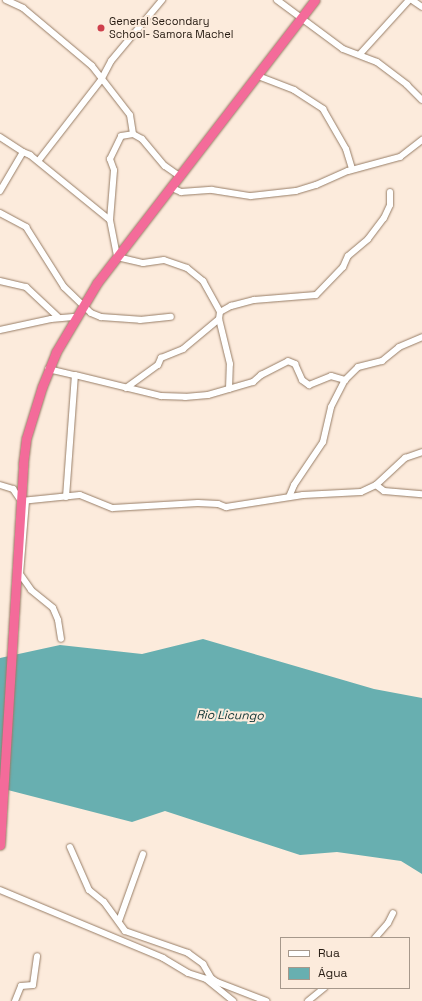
<!DOCTYPE html>
<meta charset="utf-8">
<style>
body{margin:0}
#map{position:relative;width:422px;height:1001px;overflow:hidden;background:#fcebdc;font-family:"Space Grotesk",sans-serif}
div>[style]{position:absolute}
[style*='--x']{left:calc(var(--x)*1px);top:calc(var(--y)*1px);width:calc(var(--w)*1px);rotate:calc(var(--a)*1deg)}
.water>*{inset:0;background:#68afb0}
.roads{filter:drop-shadow(0 0 1px #977d66) drop-shadow(0 0 1px #977d66)}
.minor>*{height:6px;margin:-3px;padding:0 3px;transform-origin:3px;border-radius:3px;background:#fff}
.highway>*{height:9px;margin:-4.5px;padding:0 4.5px;transform-origin:4.5px;border-radius:4.5px;background:#f46b9a}
.dots>*{width:11px;height:11px;translate:-50% -50%;box-sizing:border-box;border:2px solid #fcebdc;border-radius:50%}
span{translate:-50% -50%;white-space:nowrap;text-align:center;line-height:1.15;-webkit-text-stroke:4px #fcebdc;paint-order:stroke}
.poi-label{font-size:11px;color:#261b12}
.left{translate:0 -50%;text-align:left}
.water-label{font-size:12px;color:#0b3030;font-style:italic}
.legend{position:absolute;left:280px;top:937px;width:130px;height:52px;box-sizing:border-box;background:#fcebdc;border:1px solid #a6988b;margin:0;padding:5px 7px;list-style:none;font-size:12px;color:#261b12}
.legend li{display:flex;align-items:center;gap:8px;height:20px}
.legend b{width:20px;border:1px solid #a6988b}
</style>
<div id="map">
<div class="water">
<div style="clip-path:polygon(203px 639px,374px 689px,422px 698px,422px 874px,401px 861px,337px 852px,300px 855px,165px 811px,132px 822px,0 788px,0 658px,60px 645px,142px 654px)"></div>
</div>
<div class="roads">
<div class="minor">
<div style="--x:6;--y:0;--w:19;--a:25"></div>
<div style="--x:23;--y:8;--w:90;--a:40"></div>
<div style="--x:92;--y:66;--w:62;--a:52.2"></div>
<div style="--x:130;--y:115;--w:19;--a:81"></div>
<div style="--x:277;--y:0;--w:82;--a:36.6"></div>
<div style="--x:343;--y:49;--w:36;--a:21"></div>
<div style="--x:377;--y:62;--w:38;--a:37"></div>
<div style="--x:407;--y:85;--w:21;--a:45"></div>
<div style="--x:412;--y:0;--w:12;--a:35"></div>
<div style="--x:360;--y:54;--w:73;--a:-47.8"></div>
<div style="--x:258;--y:76;--w:39;--a:21"></div>
<div style="--x:294;--y:90;--w:35;--a:33"></div>
<div style="--x:323;--y:109;--w:46;--a:60.1"></div>
<div style="--x:346;--y:149;--w:21;--a:73"></div>
<div style="--x:0;--y:137;--w:27;--a:33"></div>
<div style="--x:39;--y:160;--w:101;--a:-52.2"></div>
<div style="--x:101;--y:80;--w:21;--a:-62"></div>
<div style="--x:111;--y:61;--w:80;--a:-50.1"></div>
<div style="--x:172;--y:188;--w:10;--a:24"></div>
<div style="--x:181;--y:192;--w:31;--a:-4"></div>
<div style="--x:212;--y:190;--w:39;--a:9"></div>
<div style="--x:251;--y:196;--w:45;--a:-6.3"></div>
<div style="--x:296;--y:191;--w:21;--a:-17"></div>
<div style="--x:316;--y:185;--w:35;--a:-24"></div>
<div style="--x:348;--y:171;--w:54;--a:-15.1"></div>
<div style="--x:400;--y:157;--w:28;--a:-38"></div>
<div style="--x:0;--y:191;--w:45;--a:-59.5"></div>
<div style="--x:23;--y:152;--w:8;--a:23"></div>
<div style="--x:30;--y:155;--w:103;--a:39.1"></div>
<div style="--x:110;--y:220;--w:38;--a:79"></div>
<div style="--x:117;--y:257;--w:27;--a:13"></div>
<div style="--x:143;--y:263;--w:21;--a:-8"></div>
<div style="--x:164;--y:260;--w:24;--a:19"></div>
<div style="--x:187;--y:268;--w:21;--a:39"></div>
<div style="--x:203;--y:281;--w:35;--a:61"></div>
<div style="--x:0;--y:213;--w:30;--a:28"></div>
<div style="--x:26;--y:227;--w:71;--a:57.7"></div>
<div style="--x:64;--y:287;--w:37;--a:44"></div>
<div style="--x:91;--y:313;--w:11;--a:22"></div>
<div style="--x:101;--y:317;--w:39;--a:4"></div>
<div style="--x:140;--y:320;--w:31;--a:-6"></div>
<div style="--x:110;--y:220;--w:50;--a:-85.4"></div>
<div style="--x:114;--y:170;--w:12;--a:-110"></div>
<div style="--x:110;--y:159;--w:25;--a:-64"></div>
<div style="--x:121;--y:136;--w:12;--a:-9"></div>
<div style="--x:133;--y:134;--w:10;--a:29"></div>
<div style="--x:142;--y:139;--w:35;--a:50"></div>
<div style="--x:165;--y:166;--w:19;--a:35"></div>
<div style="--x:0;--y:281;--w:27;--a:13"></div>
<div style="--x:26;--y:287;--w:45;--a:43.2"></div>
<div style="--x:0;--y:330;--w:52;--a:-12.2"></div>
<div style="--x:51;--y:319;--w:25;--a:-5"></div>
<div style="--x:48;--y:369;--w:28;--a:13"></div>
<div style="--x:126;--y:388;--w:39;--a:-36"></div>
<div style="--x:158;--y:365;--w:8;--a:-67"></div>
<div style="--x:161;--y:358;--w:24;--a:-22"></div>
<div style="--x:183;--y:349;--w:47;--a:-39.8"></div>
<div style="--x:229;--y:389;--w:25;--a:-88"></div>
<div style="--x:230;--y:364;--w:46;--a:-103.7"></div>
<div style="--x:219;--y:319;--w:7;--a:-82"></div>
<div style="--x:220;--y:312;--w:13;--a:-29"></div>
<div style="--x:231;--y:306;--w:24;--a:-15"></div>
<div style="--x:254;--y:300;--w:62;--a:-4.6"></div>
<div style="--x:316;--y:295;--w:39;--a:-46"></div>
<div style="--x:343;--y:267;--w:12;--a:-66"></div>
<div style="--x:348;--y:256;--w:26;--a:-40"></div>
<div style="--x:368;--y:239;--w:26;--a:-53"></div>
<div style="--x:384;--y:218;--w:14;--a:-65"></div>
<div style="--x:390;--y:205;--w:13;--a:-90"></div>
<div style="--x:0;--y:485;--w:14;--a:17"></div>
<div style="--x:13;--y:489;--w:14;--a:56"></div>
<div style="--x:21;--y:501;--w:59;--a:-5.8"></div>
<div style="--x:80;--y:495;--w:35;--a:22"></div>
<div style="--x:113;--y:508;--w:85;--a:-3.4"></div>
<div style="--x:198;--y:503;--w:20;--a:3"></div>
<div style="--x:218;--y:504;--w:9;--a:21"></div>
<div style="--x:226;--y:507;--w:78;--a:-8.9"></div>
<div style="--x:303;--y:495;--w:58;--a:-3"></div>
<div style="--x:361;--y:492;--w:17;--a:-25"></div>
<div style="--x:376;--y:485;--w:40;--a:-43"></div>
<div style="--x:405;--y:458;--w:18;--a:-19"></div>
<div style="--x:376;--y:485;--w:10;--a:37"></div>
<div style="--x:384;--y:491;--w:38;--a:5"></div>
<div style="--x:66;--y:497;--w:122;--a:-85.8"></div>
<div style="--x:75;--y:375;--w:89;--a:13.7"></div>
<div style="--x:161;--y:396;--w:24;--a:2"></div>
<div style="--x:185;--y:397;--w:23;--a:-5"></div>
<div style="--x:208;--y:395;--w:47;--a:-16.1"></div>
<div style="--x:253;--y:382;--w:11;--a:-41"></div>
<div style="--x:261;--y:375;--w:30;--a:-27"></div>
<div style="--x:288;--y:361;--w:8;--a:23"></div>
<div style="--x:295;--y:364;--w:17;--a:66"></div>
<div style="--x:302;--y:380;--w:9;--a:36"></div>
<div style="--x:309;--y:385;--w:24;--a:-22"></div>
<div style="--x:331;--y:376;--w:15;--a:16"></div>
<div style="--x:345;--y:380;--w:18;--a:-45"></div>
<div style="--x:358;--y:367;--w:25;--a:-14"></div>
<div style="--x:382;--y:361;--w:22;--a:-39"></div>
<div style="--x:399;--y:347;--w:25;--a:-23"></div>
<div style="--x:289;--y:497;--w:13;--a:-67"></div>
<div style="--x:294;--y:485;--w:52;--a:-56"></div>
<div style="--x:323;--y:442;--w:36;--a:-77"></div>
<div style="--x:331;--y:407;--w:30;--a:-63"></div>
<div style="--x:26;--y:501;--w:73;--a:94.7"></div>
<div style="--x:20;--y:574;--w:19;--a:55"></div>
<div style="--x:31;--y:590;--w:28;--a:39"></div>
<div style="--x:53;--y:608;--w:13;--a:67"></div>
<div style="--x:58;--y:620;--w:19;--a:81"></div>
<div style="--x:70;--y:847;--w:47;--a:66.2"></div>
<div style="--x:89;--y:890;--w:19;--a:39"></div>
<div style="--x:104;--y:902;--w:36;--a:54"></div>
<div style="--x:125;--y:931;--w:67;--a:19.2"></div>
<div style="--x:188;--y:953;--w:19;--a:36"></div>
<div style="--x:203;--y:964;--w:16;--a:60"></div>
<div style="--x:211;--y:978;--w:7;--a:34"></div>
<div style="--x:217;--y:982;--w:53;--a:21.2"></div>
<div style="--x:0;--y:890;--w:177;--a:22.6"></div>
<div style="--x:163;--y:958;--w:29;--a:31"></div>
<div style="--x:188;--y:973;--w:19;--a:18"></div>
<div style="--x:206;--y:979;--w:35;--a:39"></div>
<div style="--x:119;--y:921;--w:71;--a:-70.3"></div>
<div style="--x:375;--y:938;--w:20;--a:-49"></div>
<div style="--x:388;--y:923;--w:11;--a:-63"></div>
<div style="--x:15;--y:1001;--w:16;--a:-68"></div>
<div style="--x:21;--y:986;--w:12;--a:-5"></div>
<div style="--x:33;--y:985;--w:29;--a:-82"></div>
<div style="--x:308;--y:1001;--w:21;--a:-39"></div>
</div>
<div class="highway">
<div style="--x:0;--y:845;--w:382;--a:-86.5"></div>
<div style="--x:23;--y:464;--w:25;--a:-83"></div>
<div style="--x:26;--y:439;--w:54;--a:-72.9"></div>
<div style="--x:42;--y:387;--w:38;--a:-68"></div>
<div style="--x:56;--y:352;--w:80;--a:-59.3"></div>
<div style="--x:97;--y:283;--w:357;--a:-52.4"></div>
</div>
</div>
<div class="dots">
<div style="left:101px;top:28px;background:#cf3f4c"></div>
</div>
<div class="poi-label">
<span class="left" style="left:109px;top:28px">General Secondary<br>School- Samora Machel</span>
</div>
<div class="water-label">
<span style="left:230px;top:716px;rotate:1deg">Rio Licungo</span>
</div>
<ul class="legend">
<li><b style="height:5px;background:#fff"></b>Rua</li>
<li><b style="height:11px;background:#68afb0"></b>Água</li>
</ul>
</div>
